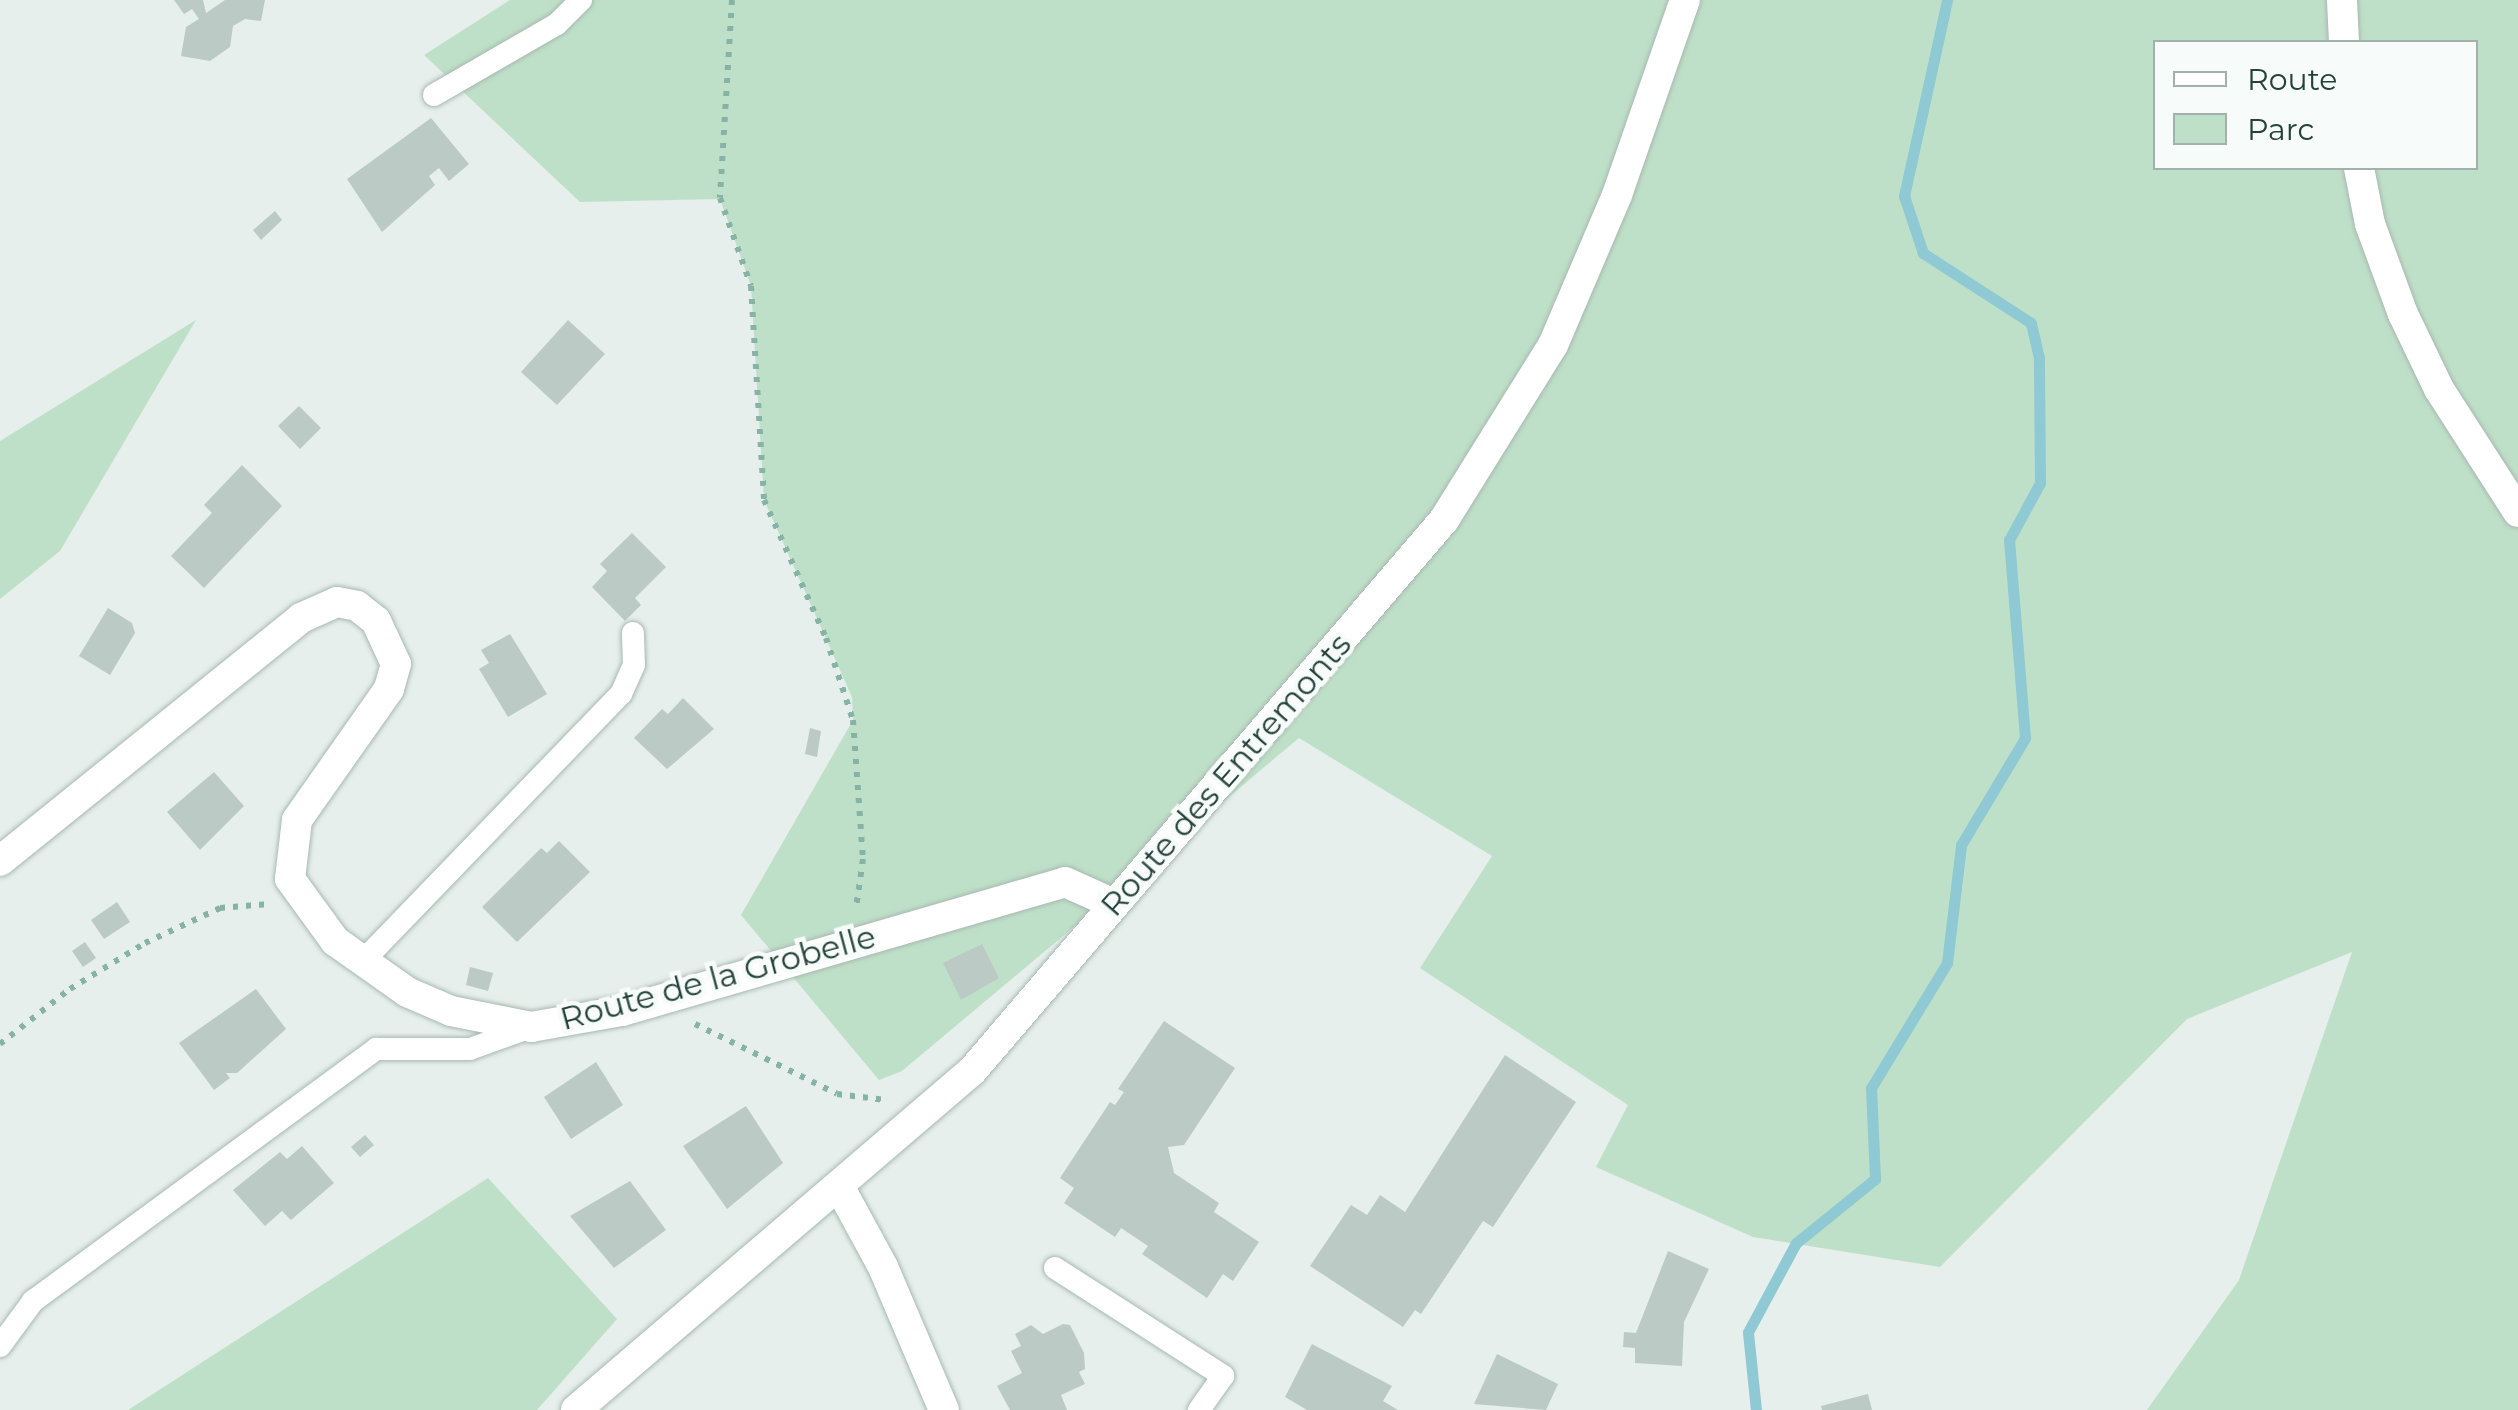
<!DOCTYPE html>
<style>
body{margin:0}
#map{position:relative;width:2518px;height:1410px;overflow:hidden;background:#e6efeb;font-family:Montserrat,sans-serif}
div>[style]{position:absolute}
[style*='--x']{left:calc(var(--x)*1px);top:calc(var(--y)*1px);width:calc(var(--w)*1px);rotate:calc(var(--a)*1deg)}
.green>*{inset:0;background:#bfe0c8}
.stream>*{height:11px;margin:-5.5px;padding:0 5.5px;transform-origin:5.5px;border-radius:5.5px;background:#8ec9d4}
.building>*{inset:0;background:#bbcac4}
.path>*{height:6px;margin-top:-3px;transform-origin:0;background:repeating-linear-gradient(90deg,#86b3a5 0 5px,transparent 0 13px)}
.roads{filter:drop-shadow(0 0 2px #a8b8b2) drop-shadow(0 0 2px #a8b8b2)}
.lane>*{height:22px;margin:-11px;padding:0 11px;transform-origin:11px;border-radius:11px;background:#fff}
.street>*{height:30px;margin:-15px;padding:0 15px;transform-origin:15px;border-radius:15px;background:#fff}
.secondary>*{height:30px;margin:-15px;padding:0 15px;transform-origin:15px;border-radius:15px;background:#fff}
span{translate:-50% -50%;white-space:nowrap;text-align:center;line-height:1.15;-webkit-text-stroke:9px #f7fbf9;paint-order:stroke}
.street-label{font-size:32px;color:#24423a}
.legend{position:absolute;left:2153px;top:40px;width:325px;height:130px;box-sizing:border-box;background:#f7fbf9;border:2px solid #a3b1ad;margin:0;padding:12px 18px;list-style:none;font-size:30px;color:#24423a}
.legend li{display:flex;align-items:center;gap:20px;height:50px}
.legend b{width:50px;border:2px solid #a3b1ad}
</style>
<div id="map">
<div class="green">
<div style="clip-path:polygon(evenodd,510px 0,2518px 0,2518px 1410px,2147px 1410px,2239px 1280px,2352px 952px,2187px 1019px,1940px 1267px,1753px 1237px,1596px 1167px,1628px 1105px,1420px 968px,1492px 856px,1299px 738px,902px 1071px,879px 1080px,741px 915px,853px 720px,852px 697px,764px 500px,751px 286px,720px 199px,580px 202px,424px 55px,510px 0,2156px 42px,2476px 42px,2476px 168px,2156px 168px,2156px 42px)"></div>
<div style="clip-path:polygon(196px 320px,60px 551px,0 599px,0 441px)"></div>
<div style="clip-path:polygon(488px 1178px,617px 1319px,537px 1410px,128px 1410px)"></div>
</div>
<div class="stream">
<div style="--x:1756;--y:1410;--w:78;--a:-95.9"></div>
<div style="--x:1748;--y:1332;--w:101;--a:-61.7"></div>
<div style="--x:1796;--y:1243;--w:102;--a:-39"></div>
<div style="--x:1875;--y:1179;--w:91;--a:-92.5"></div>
<div style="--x:1871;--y:1088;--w:146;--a:-58.7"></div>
<div style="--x:1947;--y:963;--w:119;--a:-83.2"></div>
<div style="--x:1961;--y:845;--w:125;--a:-59.1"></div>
<div style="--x:2025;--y:738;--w:199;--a:-94.6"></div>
<div style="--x:2009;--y:540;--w:65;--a:-61.5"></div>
<div style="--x:2040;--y:483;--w:125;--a:-90.5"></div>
<div style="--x:2039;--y:358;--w:36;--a:-103"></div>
<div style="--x:2031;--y:323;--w:129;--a:-147.1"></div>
<div style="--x:1923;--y:253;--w:60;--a:-108.4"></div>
<div style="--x:1904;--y:196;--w:201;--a:-77.6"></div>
</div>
<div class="building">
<div style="clip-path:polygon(174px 0,203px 0,206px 13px,225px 0,265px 0,261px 21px,245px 19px,233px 26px,230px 47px,210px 61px,181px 56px,186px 27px,199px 19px,192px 9px,184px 14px)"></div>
<div style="clip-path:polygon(431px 118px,469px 164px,449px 181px,439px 168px,429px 176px,435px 185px,382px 232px,347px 179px)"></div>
<div style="clip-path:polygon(275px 211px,282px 220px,261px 240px,253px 230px)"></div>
<div style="clip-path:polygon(568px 320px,605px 354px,557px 405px,521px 372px)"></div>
<div style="clip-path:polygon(299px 406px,321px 428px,300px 449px,278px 426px)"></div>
<div style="clip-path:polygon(242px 465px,282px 506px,204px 588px,171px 556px,212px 513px,204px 505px)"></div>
<div style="clip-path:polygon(632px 533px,666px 567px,635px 598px,641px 605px,625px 621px,592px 587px,607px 571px,600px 564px)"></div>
<div style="clip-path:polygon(108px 608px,132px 623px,135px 633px,110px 675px,79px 656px)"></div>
<div style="clip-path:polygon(510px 634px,547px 694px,508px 717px,479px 669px,489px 663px,481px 650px)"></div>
<div style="clip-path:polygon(683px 698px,714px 729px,667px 769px,634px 738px,662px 709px,668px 714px)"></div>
<div style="clip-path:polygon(810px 728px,821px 731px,817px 757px,805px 754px)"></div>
<div style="clip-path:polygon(214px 772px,244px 806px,200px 850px,167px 812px)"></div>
<div style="clip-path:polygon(559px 841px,590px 872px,517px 942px,482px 907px,541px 848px,547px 853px)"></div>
<div style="clip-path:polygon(117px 902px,130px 922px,104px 939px,91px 920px)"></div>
<div style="clip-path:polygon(85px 942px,96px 958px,83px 967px,72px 951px)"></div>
<div style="clip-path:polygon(982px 944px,999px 978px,961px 1000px,943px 963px)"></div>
<div style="clip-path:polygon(470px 967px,493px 973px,488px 991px,466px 985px)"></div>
<div style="clip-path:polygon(256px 989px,286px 1029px,237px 1073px,226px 1073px,230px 1078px,214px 1090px,179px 1043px)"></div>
<div style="clip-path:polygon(1164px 1021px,1235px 1068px,1184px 1145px,1168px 1147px,1174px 1173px,1219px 1203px,1214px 1212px,1259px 1242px,1233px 1281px,1223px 1274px,1207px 1298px,1142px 1254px,1148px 1246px,1121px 1228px,1115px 1237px,1064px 1203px,1074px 1188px,1060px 1178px,1110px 1102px,1115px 1105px,1124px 1092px,1118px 1089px)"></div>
<div style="clip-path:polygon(1505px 1055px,1576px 1102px,1493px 1227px,1483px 1221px,1421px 1314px,1415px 1310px,1403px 1327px,1310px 1266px,1351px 1205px,1367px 1215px,1380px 1195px,1405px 1212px)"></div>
<div style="clip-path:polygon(596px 1062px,623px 1105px,571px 1139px,544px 1097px)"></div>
<div style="clip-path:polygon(746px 1106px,783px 1163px,727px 1209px,683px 1146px)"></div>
<div style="clip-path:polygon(365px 1135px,374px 1145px,360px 1157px,351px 1147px)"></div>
<div style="clip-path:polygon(302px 1146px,334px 1183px,291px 1220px,282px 1211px,265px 1226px,233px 1190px,280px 1152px,287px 1159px)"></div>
<div style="clip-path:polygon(630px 1181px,666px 1230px,614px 1268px,570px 1216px)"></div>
<div style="clip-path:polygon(1668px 1251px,1709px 1269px,1684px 1322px,1682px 1366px,1635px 1363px,1635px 1348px,1623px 1347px,1624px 1332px,1636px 1333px)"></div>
<div style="clip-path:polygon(1063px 1324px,1070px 1325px,1084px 1353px,1085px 1369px,1079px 1372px,1085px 1384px,1061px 1395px,1067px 1410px,1010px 1410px,997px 1386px,1022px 1373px,1011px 1351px,1021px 1346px,1015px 1334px,1031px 1325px,1043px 1334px)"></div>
<div style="clip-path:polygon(1312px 1344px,1392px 1386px,1383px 1401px,1398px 1410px,1307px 1410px,1285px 1397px)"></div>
<div style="clip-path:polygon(1497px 1354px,1558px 1384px,1546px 1410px,1474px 1404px)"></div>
<div style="clip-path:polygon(1868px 1394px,1872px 1410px,1822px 1410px,1821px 1406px)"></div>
</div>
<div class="path">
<div style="--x:732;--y:0;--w:198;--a:93.5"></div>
<div style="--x:720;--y:198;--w:93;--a:70.6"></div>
<div style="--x:751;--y:286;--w:214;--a:86.5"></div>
<div style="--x:764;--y:500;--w:151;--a:65.8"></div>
<div style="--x:826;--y:638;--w:86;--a:71.8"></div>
<div style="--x:853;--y:720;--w:139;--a:85.9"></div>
<div style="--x:863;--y:859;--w:49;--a:98.1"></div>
<div style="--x:695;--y:1024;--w:158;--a:26.2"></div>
<div style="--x:837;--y:1094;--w:49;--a:7"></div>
<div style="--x:0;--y:1044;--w:89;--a:-38.2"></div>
<div style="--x:70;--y:989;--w:88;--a:-31.5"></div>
<div style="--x:145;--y:943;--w:83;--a:-25"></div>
<div style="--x:220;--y:908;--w:49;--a:-4.7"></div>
</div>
<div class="roads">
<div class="lane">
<div style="--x:434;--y:95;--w:142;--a:-30"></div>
<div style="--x:557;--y:24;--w:34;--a:-45"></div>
<div style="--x:362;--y:962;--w:373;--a:-46"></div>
<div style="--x:621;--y:694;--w:32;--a:-66"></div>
<div style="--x:634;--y:665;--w:32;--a:-92"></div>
<div style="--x:1055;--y:1268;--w:200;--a:32.7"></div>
<div style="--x:1223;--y:1376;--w:42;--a:125.2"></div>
<div style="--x:0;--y:1346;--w:56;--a:-53.7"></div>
<div style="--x:33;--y:1301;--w:426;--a:-36.3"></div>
<div style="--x:376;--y:1049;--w:94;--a:0"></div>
<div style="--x:470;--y:1049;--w:65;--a:-19.8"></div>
</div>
<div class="street">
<div style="--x:0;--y:861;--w:387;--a:-38.9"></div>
<div style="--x:301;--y:618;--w:39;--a:-24"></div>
<div style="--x:337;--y:602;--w:20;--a:11"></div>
<div style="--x:357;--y:606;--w:24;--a:38"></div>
<div style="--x:376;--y:621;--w:47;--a:65.1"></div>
<div style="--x:396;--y:664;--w:26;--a:106"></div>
<div style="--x:389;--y:689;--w:160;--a:125.1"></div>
<div style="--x:297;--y:820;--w:59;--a:96.8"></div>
<div style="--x:290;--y:879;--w:77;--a:54"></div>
<div style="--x:335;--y:941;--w:88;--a:35.3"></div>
<div style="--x:407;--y:992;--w:48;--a:23.4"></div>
<div style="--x:451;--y:1011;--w:82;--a:11.3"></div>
<div style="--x:531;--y:1027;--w:92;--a:-10"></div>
<div style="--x:622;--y:1011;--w:461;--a:-16.2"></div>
<div style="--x:1065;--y:882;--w:54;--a:24.2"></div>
<div style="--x:840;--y:1188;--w:90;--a:61.4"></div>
<div style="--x:883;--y:1267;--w:155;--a:66.9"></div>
</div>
<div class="secondary">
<div style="--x:2342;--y:0;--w:42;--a:87.3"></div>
<div style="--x:2359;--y:168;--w:57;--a:78.9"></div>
<div style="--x:2370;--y:224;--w:96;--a:69.9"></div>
<div style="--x:2403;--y:314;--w:83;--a:64.4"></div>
<div style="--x:2439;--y:389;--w:146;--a:57.3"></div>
<div style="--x:576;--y:1410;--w:521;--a:-40.57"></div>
<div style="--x:972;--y:1071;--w:726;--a:-49.42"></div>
<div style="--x:1444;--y:520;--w:206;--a:-58.1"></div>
<div style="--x:1553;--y:345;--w:163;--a:-66.9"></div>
<div style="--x:1617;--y:195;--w:207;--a:-70.8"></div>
</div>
</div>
<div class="street-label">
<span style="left:1226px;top:775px;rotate:-49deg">Route des Entremonts</span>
<span style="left:718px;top:978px;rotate:-15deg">Route de la Grobelle</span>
</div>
<ul class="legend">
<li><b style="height:12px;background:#fff"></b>Route</li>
<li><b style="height:28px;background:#bfe0c8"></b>Parc</li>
</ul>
</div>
